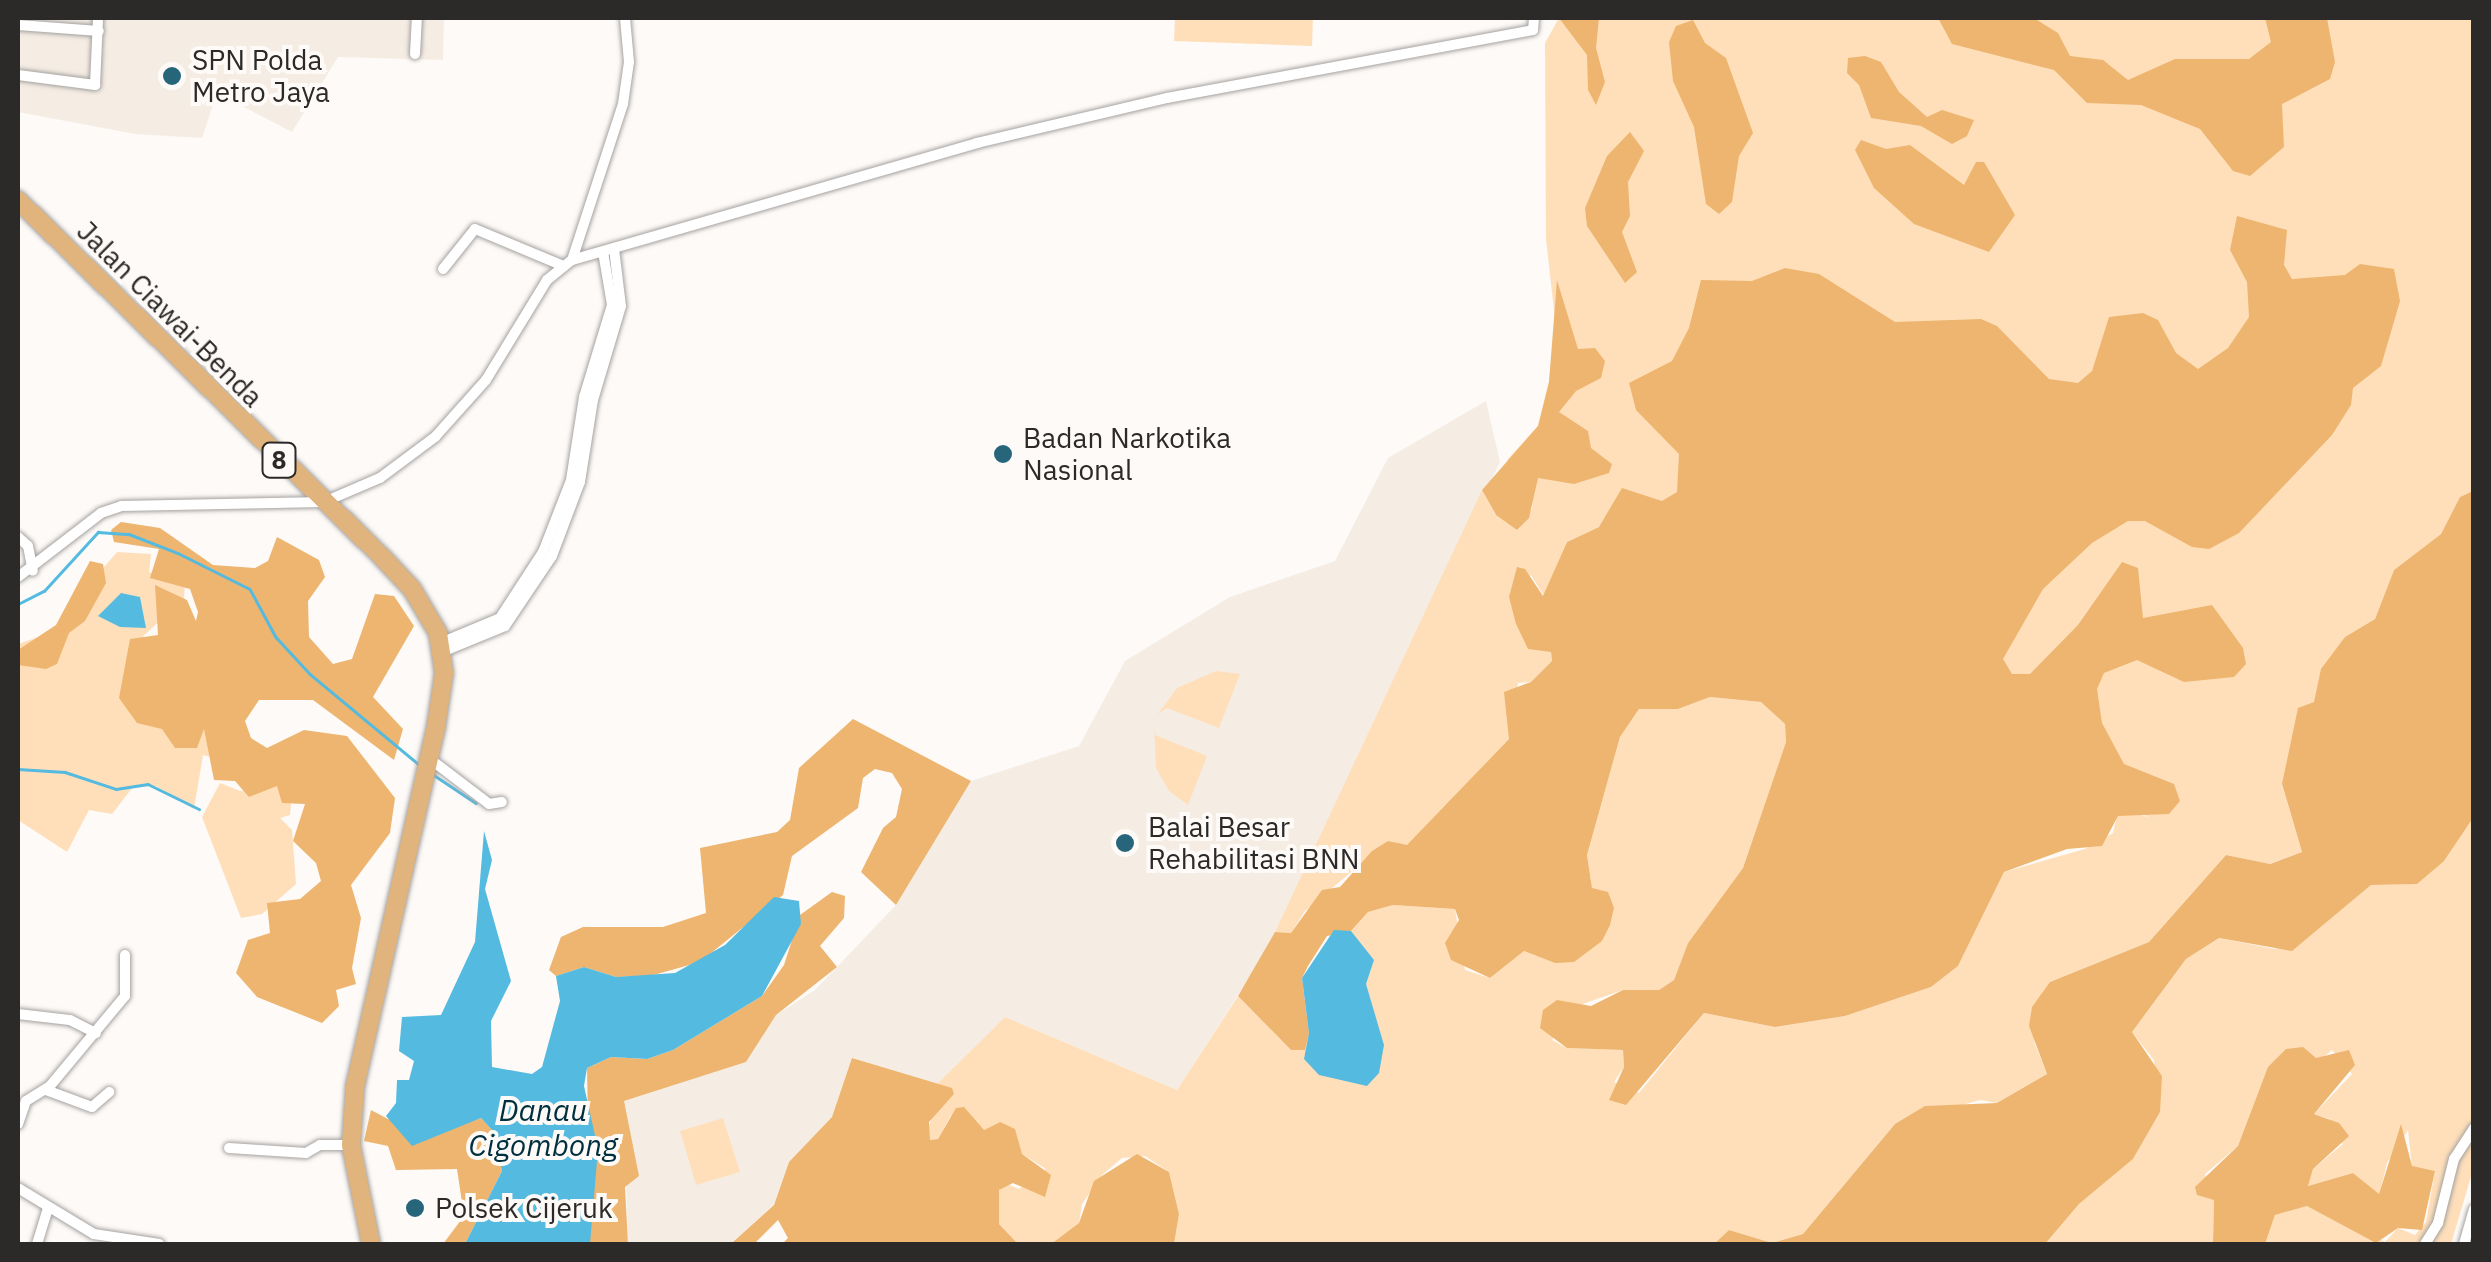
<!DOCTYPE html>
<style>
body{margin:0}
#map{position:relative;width:2491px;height:1262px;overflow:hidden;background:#fdfaf7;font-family:"IBM Plex Sans",sans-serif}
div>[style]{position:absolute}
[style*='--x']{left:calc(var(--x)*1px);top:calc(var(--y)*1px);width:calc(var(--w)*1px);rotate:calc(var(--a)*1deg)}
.built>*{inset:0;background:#f5ede4}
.green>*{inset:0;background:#ffdfba}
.forest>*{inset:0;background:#edb56f}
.water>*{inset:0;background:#54bae0}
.stream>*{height:2.5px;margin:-1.25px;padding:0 1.25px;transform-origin:1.25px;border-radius:1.25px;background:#54bae0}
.roads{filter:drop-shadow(0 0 2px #a5a2a0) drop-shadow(0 0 2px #a5a2a0)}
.minor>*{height:10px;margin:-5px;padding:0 5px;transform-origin:5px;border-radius:5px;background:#fff}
.trunk>*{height:18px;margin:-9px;padding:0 9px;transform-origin:9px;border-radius:9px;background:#e0b47c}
.dots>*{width:28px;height:28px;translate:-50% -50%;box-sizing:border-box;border:5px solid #fdfaf7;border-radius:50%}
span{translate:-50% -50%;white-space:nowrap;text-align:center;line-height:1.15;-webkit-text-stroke:8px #fdfaf7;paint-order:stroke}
.shield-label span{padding:2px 8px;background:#fdfaf7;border:2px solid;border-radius:8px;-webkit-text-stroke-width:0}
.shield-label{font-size:25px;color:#2b2a29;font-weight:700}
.poi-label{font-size:28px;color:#2b2a29}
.left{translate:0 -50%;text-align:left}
.street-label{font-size:28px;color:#2b2a29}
.water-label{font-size:30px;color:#003040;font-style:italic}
.frame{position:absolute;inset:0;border:20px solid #2b2a29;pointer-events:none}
</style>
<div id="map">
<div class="built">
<div style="clip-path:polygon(18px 18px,444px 18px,443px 60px,338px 57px,292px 132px,217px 93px,202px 138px,135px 134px,18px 112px)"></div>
<div style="clip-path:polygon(1486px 401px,1500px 462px,1266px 951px,1177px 1090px,1005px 1017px,935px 1086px,853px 1058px,832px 1117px,789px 1162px,774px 1204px,733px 1242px,628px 1244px,624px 1101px,746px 1062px,776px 1015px,815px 990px,896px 905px,971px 781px,1079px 746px,1125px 661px,1230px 597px,1335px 561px,1388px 458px)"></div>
</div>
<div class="green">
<div style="clip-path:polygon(1175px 18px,1313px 18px,1312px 46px,1174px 41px)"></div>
<div style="clip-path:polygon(1559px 18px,2473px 18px,2473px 491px,2460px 497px,2441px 534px,2394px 570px,2375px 619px,2345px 637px,2314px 702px,2282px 785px,2302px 852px,2269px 864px,2226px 855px,2149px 942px,2050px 982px,2034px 1042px,2047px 1074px,1997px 1103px,1980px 1100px,1895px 1124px,1803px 1234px,1772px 1243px,1729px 1230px,1714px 1244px,1174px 1244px,1179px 1214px,1169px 1172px,1145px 1156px,1122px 1158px,1102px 1175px,1082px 1204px,1079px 1223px,1051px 1244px,1018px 1244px,999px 1224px,999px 1190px,1004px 1183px,1019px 1189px,1046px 1169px,1022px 1154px,1000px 1122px,984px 1130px,951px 1115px,938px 1139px,929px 1140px,928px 1130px,933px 1114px,954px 1094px,935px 1086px,1005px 1017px,1177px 1090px,1238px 996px,1291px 1050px,1351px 931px,1368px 912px,1393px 905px,1455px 909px,1465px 970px,1490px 978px,1524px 951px,1555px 963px,1602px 941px,1614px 908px,1592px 888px,1587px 855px,1620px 737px,1639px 709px,1678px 709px,1710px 697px,1761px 702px,1785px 724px,1786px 742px,1743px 868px,1688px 943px,1674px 980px,1659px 990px,1623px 990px,1574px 1007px,1552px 1040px,1567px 1048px,1623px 1050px,1624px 1067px,1614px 1082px,1639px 1093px,1704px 1013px,1775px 1027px,1845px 1016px,1931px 987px,1958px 966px,2004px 872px,2085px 849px,2113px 833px,2117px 816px,2133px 812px,2150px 818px,1599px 527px,1567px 542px,1544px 596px,1531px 575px,1509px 597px,1521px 632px,1551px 652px,1552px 661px,1531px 682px,1518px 683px,1509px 739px,1407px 846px,1388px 841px,1305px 911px,1291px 933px,1275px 932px,1482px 490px,1495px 514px,1518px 530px,1532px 509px,1534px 482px,1507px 460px,1538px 426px,1549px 382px,1555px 319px,1546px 239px,1545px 43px)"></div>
<div style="clip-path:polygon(117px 552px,151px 554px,149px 572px,185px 583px,184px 598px,137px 642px,209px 717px,210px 757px,203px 755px,194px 809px,156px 786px,133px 787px,112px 814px,89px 810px,67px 852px,18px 820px,18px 644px,62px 629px,64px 614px)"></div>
<div style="clip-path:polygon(1216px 671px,1240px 674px,1219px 728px,1167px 708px,1158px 714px,1177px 688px)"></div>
<div style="clip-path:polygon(1154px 723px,1155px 735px,1207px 756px,1188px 805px,1169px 791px,1156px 768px)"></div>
<div style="clip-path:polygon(220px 783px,240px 791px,282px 783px,291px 804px,290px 815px,280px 818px,292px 830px,296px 884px,262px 914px,241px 918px,202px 817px)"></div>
<div style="clip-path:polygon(2473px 818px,2473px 1170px,2451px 1244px,2265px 1244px,2275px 1215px,2307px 1206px,2385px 1242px,2398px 1228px,2415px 1235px,2426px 1222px,2435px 1171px,2412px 1167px,2408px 1130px,2387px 1163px,2379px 1195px,2353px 1173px,2308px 1186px,2313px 1169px,2343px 1144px,2330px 1119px,2314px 1114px,2352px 1074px,2332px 1050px,2252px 1117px,2238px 1146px,2205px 1174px,2214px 1200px,2213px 1244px,2045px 1244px,2079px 1204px,2133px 1159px,2160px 1112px,2154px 1060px,2132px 1032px,2186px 959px,2219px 938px,2275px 949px,2305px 940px,2371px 885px,2408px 884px,2444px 861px)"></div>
<div style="clip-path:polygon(723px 1118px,740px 1172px,696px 1185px,680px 1131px)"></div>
</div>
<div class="forest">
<div style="clip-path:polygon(1559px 18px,1599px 18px,1596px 48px,1605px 82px,1596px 105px,1588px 90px,1587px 55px)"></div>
<div style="clip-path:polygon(1938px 18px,2037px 20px,2058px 33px,2070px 56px,2103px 60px,2128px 80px,2175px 59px,2249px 59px,2271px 42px,2265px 18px,2327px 18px,2335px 62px,2330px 79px,2282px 104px,2284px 147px,2250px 176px,2233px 171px,2200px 129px,2141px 105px,2087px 103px,2054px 70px,1952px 44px)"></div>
<div style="clip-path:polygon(1693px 20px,1705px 43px,1726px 58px,1753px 133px,1739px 156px,1732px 202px,1719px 214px,1706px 204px,1694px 127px,1673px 81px,1669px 42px,1676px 26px)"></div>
<div style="clip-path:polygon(1865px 56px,1881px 62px,1899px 92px,1927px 117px,1942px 110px,1974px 120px,1967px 136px,1952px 144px,1921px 126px,1871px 118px,1859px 85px,1847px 73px,1848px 58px)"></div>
<div style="clip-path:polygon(1630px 132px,1644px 151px,1628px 182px,1630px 216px,1622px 232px,1637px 272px,1625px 283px,1587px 226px,1585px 208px,1607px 156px)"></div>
<div style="clip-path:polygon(1861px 140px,1886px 149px,1910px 145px,1964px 185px,1976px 162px,1984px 162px,2015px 215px,1989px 252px,1914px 224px,1874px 188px,1855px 150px)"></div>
<div style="clip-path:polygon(2237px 216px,2287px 230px,2284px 265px,2292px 279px,2345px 275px,2360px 264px,2394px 269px,2400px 301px,2381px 366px,2353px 388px,2351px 405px,2332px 435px,2239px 533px,2209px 549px,2192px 547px,2145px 521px,2128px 521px,2092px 543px,2043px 589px,2003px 659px,2012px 674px,2030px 674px,2078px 625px,2122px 562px,2138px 568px,2143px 618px,2212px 605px,2243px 648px,2246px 664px,2234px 677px,2184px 682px,2137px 660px,2104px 673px,2097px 689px,2102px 723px,2124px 764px,2174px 784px,2180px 801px,2169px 814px,2118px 816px,2102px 846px,2067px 849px,2004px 872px,1958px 966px,1931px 987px,1845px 1016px,1775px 1027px,1704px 1013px,1626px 1105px,1609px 1100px,1624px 1067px,1623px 1050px,1567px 1048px,1540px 1028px,1543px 1010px,1557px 1000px,1591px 1006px,1623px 990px,1659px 990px,1674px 980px,1688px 943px,1743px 868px,1786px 742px,1785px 724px,1761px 702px,1710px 697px,1678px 709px,1639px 709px,1620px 737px,1587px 855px,1592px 888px,1608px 892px,1614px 908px,1610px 925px,1602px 941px,1574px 962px,1555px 963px,1524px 951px,1490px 978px,1451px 960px,1445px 943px,1459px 920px,1455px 909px,1393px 905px,1368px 912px,1351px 931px,1327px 936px,1308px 966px,1302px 978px,1309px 1033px,1305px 1050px,1291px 1050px,1238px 996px,1275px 932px,1291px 933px,1322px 890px,1340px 887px,1372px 851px,1388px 841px,1407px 845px,1509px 739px,1504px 692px,1531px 682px,1552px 661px,1551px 652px,1528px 649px,1516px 624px,1509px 597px,1517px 567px,1525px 569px,1543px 596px,1567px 542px,1599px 527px,1622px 488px,1662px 501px,1677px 492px,1679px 454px,1636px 410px,1629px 383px,1672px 361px,1689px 328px,1701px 280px,1752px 281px,1785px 268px,1819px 274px,1895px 322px,1981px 319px,1997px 326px,2049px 379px,2078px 383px,2092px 371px,2109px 317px,2143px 313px,2158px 320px,2176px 353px,2198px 369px,2228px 348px,2249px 317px,2247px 282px,2230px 250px)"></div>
<div style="clip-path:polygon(1557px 280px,1578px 349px,1595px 348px,1605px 361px,1601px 378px,1576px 391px,1559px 412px,1588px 431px,1591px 448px,1612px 464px,1609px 473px,1574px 484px,1538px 478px,1529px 518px,1517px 530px,1496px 515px,1482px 490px,1538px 426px,1549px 382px)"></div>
<div style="clip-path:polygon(2473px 491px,2473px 818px,2444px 861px,2417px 884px,2371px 885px,2292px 951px,2219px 938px,2186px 959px,2132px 1032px,2162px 1076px,2160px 1112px,2133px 1159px,2079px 1204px,2045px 1244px,1714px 1244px,1729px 1230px,1772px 1243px,1803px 1234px,1895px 1124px,1925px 1106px,1997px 1103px,2047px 1074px,2029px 1026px,2032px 1007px,2050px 982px,2149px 942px,2226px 855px,2270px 864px,2302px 852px,2282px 784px,2298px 708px,2314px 702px,2321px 669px,2345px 637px,2375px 619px,2394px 570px,2441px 534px,2460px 497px)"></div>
<div style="clip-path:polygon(121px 522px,160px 528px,213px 565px,255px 568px,268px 561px,277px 537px,319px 560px,325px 577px,308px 601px,309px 637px,333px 664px,352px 659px,375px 594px,394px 596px,414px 626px,373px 697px,403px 729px,394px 760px,313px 700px,259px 700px,245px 721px,251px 738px,267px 748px,304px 730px,347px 736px,395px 798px,390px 833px,351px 885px,361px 918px,352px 968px,356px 984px,336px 990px,339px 1006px,322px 1023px,257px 997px,236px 973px,248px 940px,270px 933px,267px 903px,300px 899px,321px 881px,316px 863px,293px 841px,305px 804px,282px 803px,277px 786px,249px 797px,235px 781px,214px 780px,204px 729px,197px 748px,175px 748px,162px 729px,137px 723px,119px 698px,130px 639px,158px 635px,155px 585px,187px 600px,196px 621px,198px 612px,190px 589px,150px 578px,159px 549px,114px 542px,111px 530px)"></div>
<div style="clip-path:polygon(90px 561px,103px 564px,106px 583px,85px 621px,69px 633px,57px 664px,46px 669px,18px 665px,18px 650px,56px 625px)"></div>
<div style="clip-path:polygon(853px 719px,971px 781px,896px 905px,861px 872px,883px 828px,896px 817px,902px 789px,892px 773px,875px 769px,863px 778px,858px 808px,792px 856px,783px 895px,700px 962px,650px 976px,616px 977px,584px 967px,556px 976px,549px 970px,561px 937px,583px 927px,663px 927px,706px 913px,700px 848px,777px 832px,790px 820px,799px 768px)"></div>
<div style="clip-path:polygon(832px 892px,845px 896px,844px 918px,820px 946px,837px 967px,776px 1015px,746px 1062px,624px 1101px,639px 1176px,625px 1187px,628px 1244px,590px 1244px,587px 1068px,611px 1057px,647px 1059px,673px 1050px,762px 996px,784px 965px,800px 915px)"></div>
<div style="clip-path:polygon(2303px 1047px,2316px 1058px,2349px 1050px,2355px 1065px,2314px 1114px,2339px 1123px,2349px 1136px,2313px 1169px,2308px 1186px,2353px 1173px,2379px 1194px,2401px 1124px,2412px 1166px,2435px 1171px,2422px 1230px,2398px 1228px,2376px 1243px,2307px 1206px,2275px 1215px,2265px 1244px,2213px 1244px,2214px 1200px,2197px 1195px,2195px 1187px,2238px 1146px,2268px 1067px,2286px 1049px)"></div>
<div style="clip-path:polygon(852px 1058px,952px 1088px,954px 1094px,929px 1122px,930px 1140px,938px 1139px,956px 1108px,964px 1107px,984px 1130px,1000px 1122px,1015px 1129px,1022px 1154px,1051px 1175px,1045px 1197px,1013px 1183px,999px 1190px,999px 1224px,1018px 1244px,782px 1244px,788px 1238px,778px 1220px,754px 1244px,688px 1244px,733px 1242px,774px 1205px,789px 1162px,832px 1117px)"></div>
<div style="clip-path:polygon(371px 1110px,424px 1138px,481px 1118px,493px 1131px,502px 1171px,465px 1244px,443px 1244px,464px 1216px,457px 1169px,396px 1170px,388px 1146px,364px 1141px)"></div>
<div style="clip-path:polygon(1137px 1154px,1169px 1172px,1179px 1214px,1174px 1244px,1051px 1244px,1079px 1223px,1094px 1181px)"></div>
</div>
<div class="water">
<div style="clip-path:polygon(121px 593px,140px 597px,146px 628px,120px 627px,98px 616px)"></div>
<div style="clip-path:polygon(484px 831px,492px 860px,485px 889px,511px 981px,491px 1021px,492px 1067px,532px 1074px,542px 1067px,560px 1001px,556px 976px,584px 967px,616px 977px,675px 973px,725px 945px,774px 897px,799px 901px,801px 924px,762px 996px,673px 1050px,647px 1059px,611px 1057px,587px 1068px,584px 1086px,598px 1149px,590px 1244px,465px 1244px,502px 1171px,493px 1131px,481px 1118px,412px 1146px,386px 1116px,396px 1103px,397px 1080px,409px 1080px,414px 1061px,399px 1051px,402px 1017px,441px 1015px,475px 942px)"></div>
<div style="clip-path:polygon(1334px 930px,1351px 931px,1374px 960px,1366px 984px,1384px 1045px,1379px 1073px,1367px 1086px,1319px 1075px,1304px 1059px,1309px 1033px,1302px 978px)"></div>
</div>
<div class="stream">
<div style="--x:18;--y:604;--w:29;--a:-27"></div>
<div style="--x:44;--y:591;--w:80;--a:-47.5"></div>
<div style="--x:98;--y:532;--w:31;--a:4"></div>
<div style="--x:129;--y:534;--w:53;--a:21.2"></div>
<div style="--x:178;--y:553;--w:80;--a:26.6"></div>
<div style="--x:250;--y:589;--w:55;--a:61.6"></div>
<div style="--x:276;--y:637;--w:50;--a:47.4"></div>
<div style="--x:310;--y:674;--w:144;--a:39.7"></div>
<div style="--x:18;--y:769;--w:47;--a:3.7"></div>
<div style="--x:65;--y:772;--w:54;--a:18.4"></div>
<div style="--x:116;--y:789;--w:32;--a:-9"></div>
<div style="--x:148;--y:784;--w:57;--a:26.1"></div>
<div style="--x:431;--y:773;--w:54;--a:33.7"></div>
</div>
<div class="roads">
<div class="minor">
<div style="--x:18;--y:25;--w:81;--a:4.2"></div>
<div style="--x:415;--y:54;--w:36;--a:-87"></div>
<div style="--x:18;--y:75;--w:78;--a:7.4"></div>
<div style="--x:95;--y:85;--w:67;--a:-87.4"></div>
<div style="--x:572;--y:260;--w:422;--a:-16.1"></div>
<div style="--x:977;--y:143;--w:195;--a:-13.3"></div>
<div style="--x:1167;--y:98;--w:372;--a:-10.5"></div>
<div style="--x:1533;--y:30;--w:12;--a:-85"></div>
<div style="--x:443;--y:269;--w:51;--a:-51.3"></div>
<div style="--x:475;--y:229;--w:93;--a:22.7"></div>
<div style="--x:18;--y:537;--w:13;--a:42"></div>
<div style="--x:28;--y:546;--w:25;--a:79"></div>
<div style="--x:18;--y:577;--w:105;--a:-37.6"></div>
<div style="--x:101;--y:513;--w:21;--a:-19"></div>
<div style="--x:121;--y:506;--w:203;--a:-1.1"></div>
<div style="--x:324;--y:502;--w:61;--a:-23.2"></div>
<div style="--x:380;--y:478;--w:69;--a:-36.7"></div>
<div style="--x:435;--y:437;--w:76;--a:-48.2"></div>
<div style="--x:486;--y:380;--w:117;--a:-58.6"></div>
<div style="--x:547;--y:280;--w:32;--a:-39"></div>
<div style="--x:572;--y:260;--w:164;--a:-71.9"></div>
<div style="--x:623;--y:104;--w:42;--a:-81.9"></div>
<div style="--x:629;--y:62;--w:44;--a:-95.2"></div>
<div style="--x:440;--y:643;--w:65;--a:-22.6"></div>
<div style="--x:500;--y:618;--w:79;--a:-56.9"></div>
<div style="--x:543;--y:552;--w:77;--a:-68.7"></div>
<div style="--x:571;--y:480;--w:84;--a:-81.1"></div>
<div style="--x:584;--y:397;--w:96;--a:-73.1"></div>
<div style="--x:612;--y:305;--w:54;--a:-99.6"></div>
<div style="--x:442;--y:652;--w:68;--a:-22.4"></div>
<div style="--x:505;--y:626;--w:84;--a:-56.1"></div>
<div style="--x:552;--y:556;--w:79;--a:-69.3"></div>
<div style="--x:580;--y:482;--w:83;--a:-81"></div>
<div style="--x:593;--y:400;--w:98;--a:-73.4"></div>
<div style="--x:621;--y:306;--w:57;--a:-97"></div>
<div style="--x:430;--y:759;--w:74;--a:37.3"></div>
<div style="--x:489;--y:804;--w:13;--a:-9"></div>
<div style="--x:18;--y:1014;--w:52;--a:6.6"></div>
<div style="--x:70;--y:1020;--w:29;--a:27"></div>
<div style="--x:46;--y:1090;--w:49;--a:20.3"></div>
<div style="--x:92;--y:1107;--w:23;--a:-41"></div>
<div style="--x:18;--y:1124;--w:24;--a:-71"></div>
<div style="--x:26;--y:1101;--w:28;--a:-32"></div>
<div style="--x:50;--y:1086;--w:117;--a:-50.2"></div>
<div style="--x:125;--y:996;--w:41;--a:-90"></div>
<div style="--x:229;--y:1148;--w:77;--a:3.7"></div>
<div style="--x:306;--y:1153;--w:16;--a:-30"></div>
<div style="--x:320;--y:1145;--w:31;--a:0"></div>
<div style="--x:18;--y:1188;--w:89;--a:31.2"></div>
<div style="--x:94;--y:1234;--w:66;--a:8.7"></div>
<div style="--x:37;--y:1244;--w:39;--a:-73"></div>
<div style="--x:2425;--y:1244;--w:25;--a:-58"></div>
<div style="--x:2438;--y:1223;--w:66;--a:-76"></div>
<div style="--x:2454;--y:1159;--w:37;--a:-57"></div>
<div style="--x:2464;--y:1244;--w:36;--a:-74"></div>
</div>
<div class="trunk">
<div style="--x:18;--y:200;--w:510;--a:44.44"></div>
<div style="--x:382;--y:557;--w:44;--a:46.8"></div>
<div style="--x:412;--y:589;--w:51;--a:59.4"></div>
<div style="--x:438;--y:633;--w:40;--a:81.5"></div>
<div style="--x:444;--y:673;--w:55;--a:98.4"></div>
<div style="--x:436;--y:727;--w:369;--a:102.7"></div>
<div style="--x:355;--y:1087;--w:58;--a:93.9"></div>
<div style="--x:351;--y:1145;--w:101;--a:78.6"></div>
</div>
</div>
<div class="dots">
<div style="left:172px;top:76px;background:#27657b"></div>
<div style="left:1003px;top:454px;background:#27657b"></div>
<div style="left:1125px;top:843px;background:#27657b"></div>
<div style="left:415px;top:1208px;background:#27657b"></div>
</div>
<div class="shield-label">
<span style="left:279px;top:460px">8</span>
</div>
<div class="poi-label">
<span class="left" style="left:192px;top:76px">SPN Polda<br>Metro Jaya</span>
<span class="left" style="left:1023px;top:454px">Badan Narkotika<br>Nasional</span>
<span class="left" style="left:1148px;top:843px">Balai Besar<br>Rehabilitasi BNN</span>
<span class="left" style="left:435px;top:1208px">Polsek Cijeruk</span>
</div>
<div class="street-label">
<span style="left:170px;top:314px;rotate:45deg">Jalan Ciawai-Benda</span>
</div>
<div class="water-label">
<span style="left:543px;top:1127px">Danau<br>Cigombong</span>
</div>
<div class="frame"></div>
</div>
